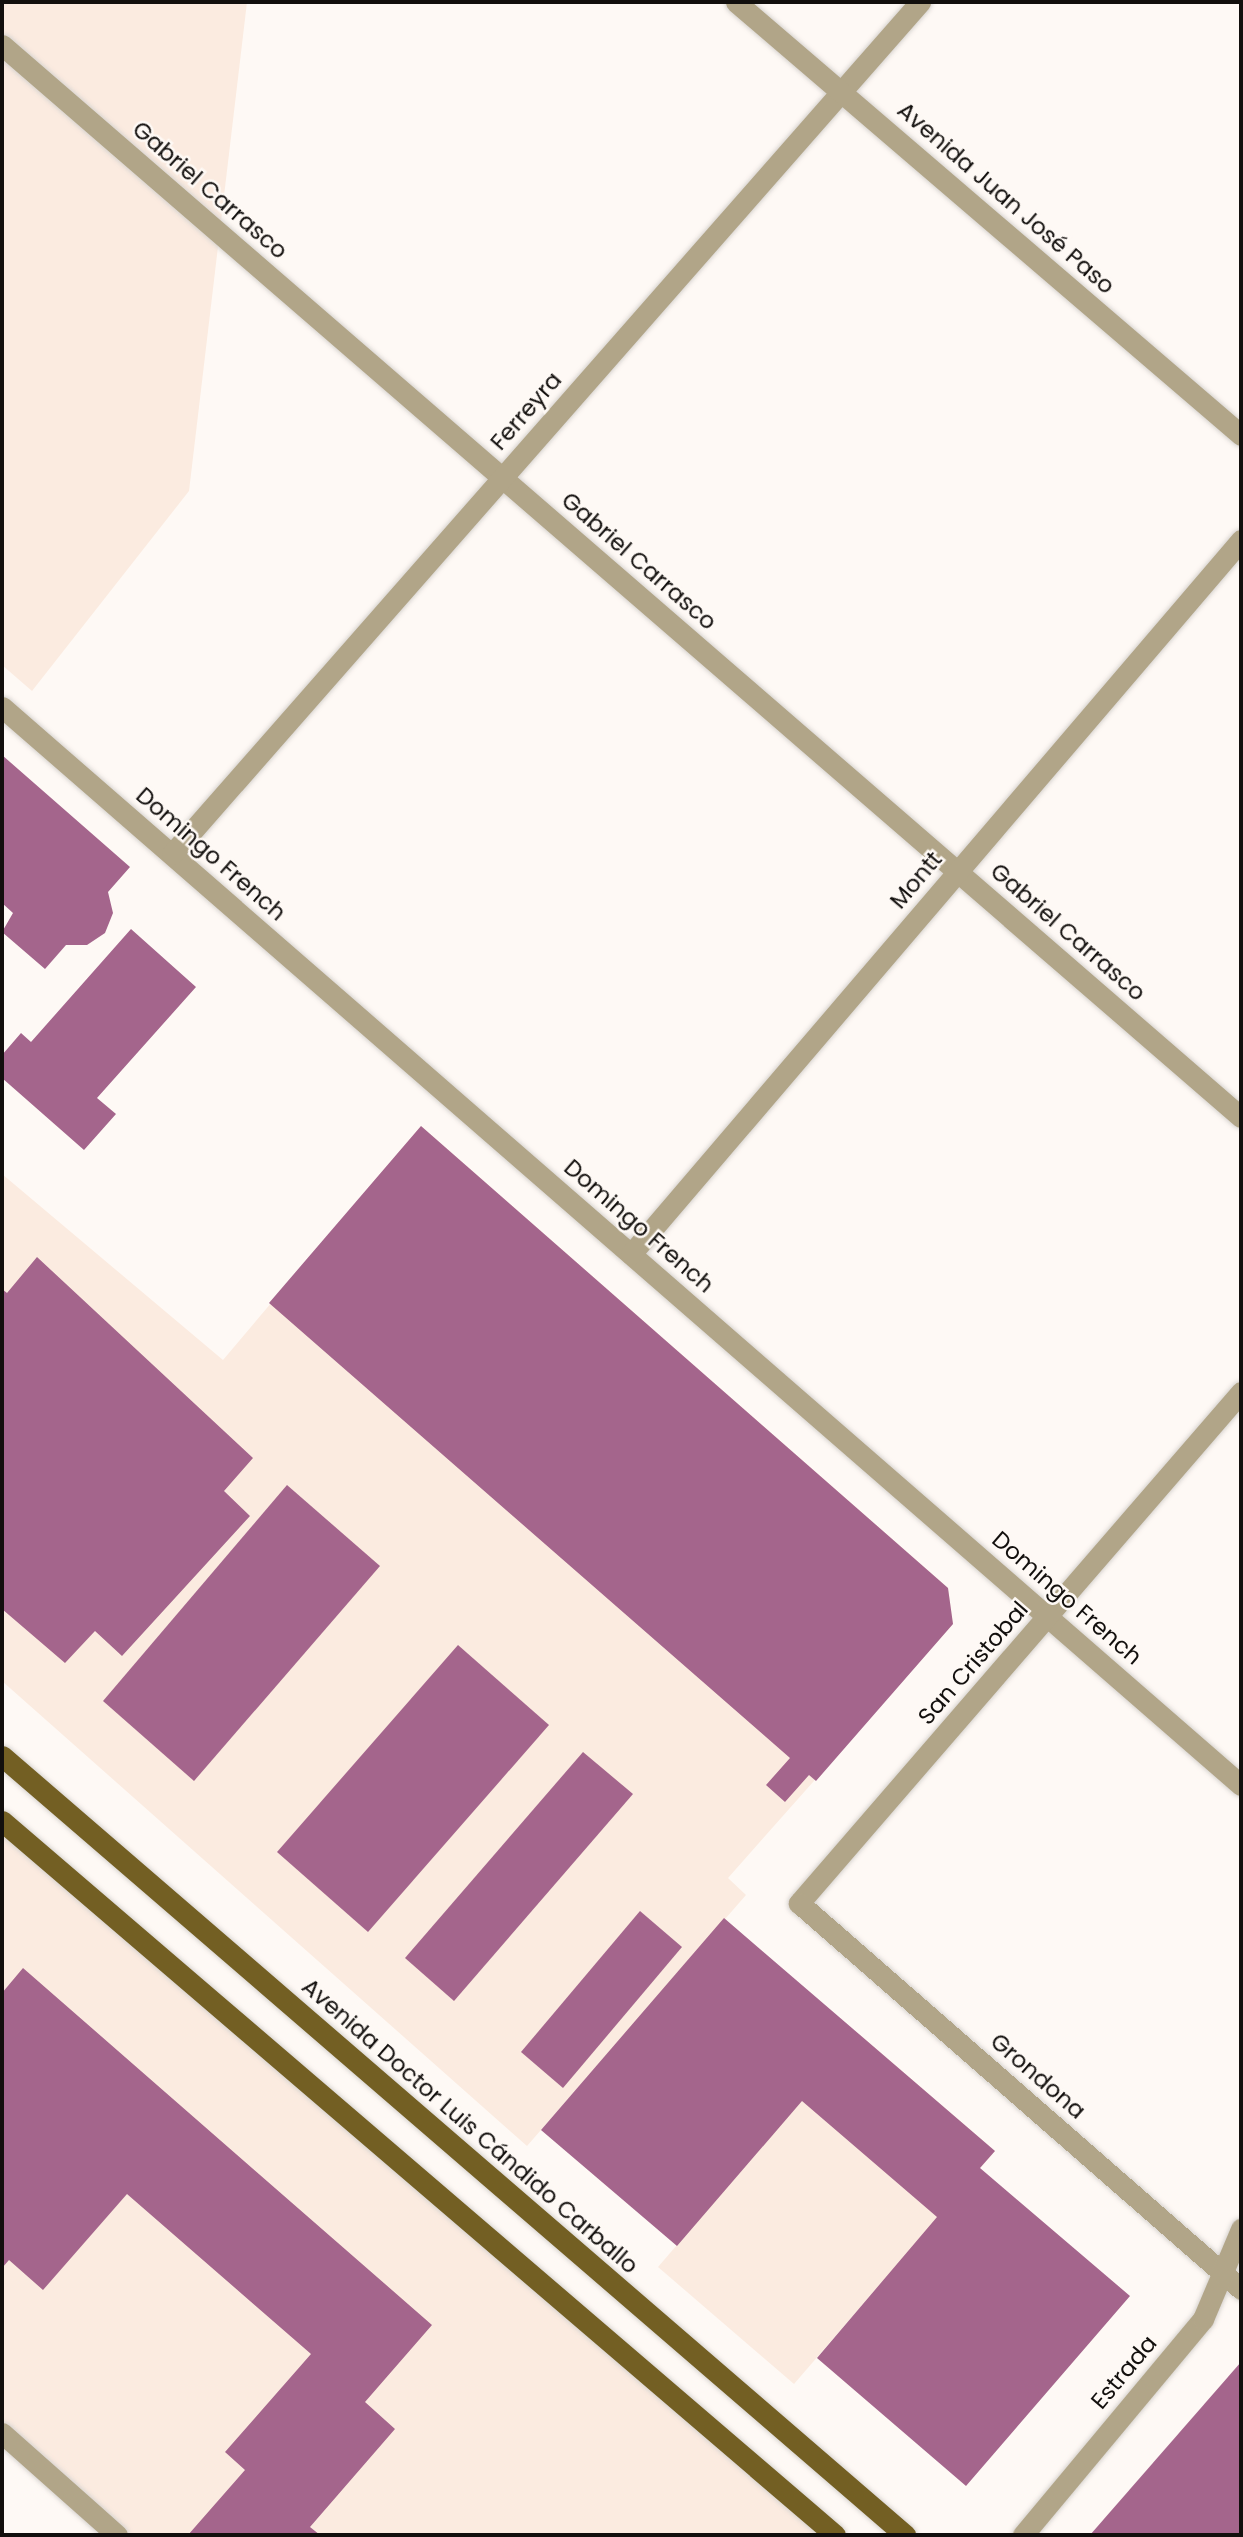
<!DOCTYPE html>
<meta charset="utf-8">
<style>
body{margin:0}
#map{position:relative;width:1243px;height:2537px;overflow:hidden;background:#fef9f5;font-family:Poppins,sans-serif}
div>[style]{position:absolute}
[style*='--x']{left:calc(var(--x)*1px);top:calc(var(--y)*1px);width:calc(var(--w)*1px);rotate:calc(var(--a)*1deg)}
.built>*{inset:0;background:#fbebe0}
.building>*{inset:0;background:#a4658c}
.roads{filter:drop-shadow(0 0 2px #d8d4d0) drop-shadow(0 0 2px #d8d4d0)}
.minor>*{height:21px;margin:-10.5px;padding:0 10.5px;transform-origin:10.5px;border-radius:10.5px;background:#b1a588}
.tertiary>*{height:21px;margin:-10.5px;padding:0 10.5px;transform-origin:10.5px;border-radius:10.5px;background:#b1a588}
.primary>*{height:21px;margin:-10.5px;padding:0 10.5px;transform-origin:10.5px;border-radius:10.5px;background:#735f23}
span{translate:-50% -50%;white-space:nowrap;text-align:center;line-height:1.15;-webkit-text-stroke:5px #fef9f5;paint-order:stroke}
.street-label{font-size:23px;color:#120f0d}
.frame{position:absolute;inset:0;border:4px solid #120f0d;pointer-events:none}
</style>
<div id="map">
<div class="built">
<div style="clip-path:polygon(2px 2px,247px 2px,189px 491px,32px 691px,2px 665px)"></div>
<div style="clip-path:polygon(421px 1126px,948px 1588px,953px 1624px,728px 1878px,746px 1895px,527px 2146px,2px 1681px,2px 1174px,223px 1360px)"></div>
<div style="clip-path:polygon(2px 1821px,835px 2535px,117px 2535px,2px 2433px)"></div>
<div style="clip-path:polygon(859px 2034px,995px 2151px,794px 2384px,658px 2267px)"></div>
</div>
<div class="building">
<div style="clip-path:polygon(2px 755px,130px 867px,108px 892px,113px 913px,105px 933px,87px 945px,66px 945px,45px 969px,2px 932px,13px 913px,2px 903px)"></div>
<div style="clip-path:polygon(131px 929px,196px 987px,97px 1098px,116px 1114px,84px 1150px,2px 1078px,2px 1055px,21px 1033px,31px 1042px)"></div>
<div style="clip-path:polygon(421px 1126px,948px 1588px,953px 1624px,816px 1781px,809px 1775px,785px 1802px,766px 1785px,790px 1758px,269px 1303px)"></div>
<div style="clip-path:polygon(37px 1257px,253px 1458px,224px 1491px,250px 1516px,122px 1656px,95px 1631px,65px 1663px,2px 1609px,2px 1289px,7px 1293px)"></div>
<div style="clip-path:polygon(287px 1485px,380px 1566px,194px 1781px,103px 1701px)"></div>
<div style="clip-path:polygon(458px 1645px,549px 1725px,368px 1932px,277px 1852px)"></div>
<div style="clip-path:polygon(583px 1752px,633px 1794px,454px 2001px,405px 1958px)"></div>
<div style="clip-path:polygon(640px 1911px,682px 1947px,563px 2088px,521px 2052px)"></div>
<div style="clip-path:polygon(724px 1918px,995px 2151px,980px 2168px,1130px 2296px,966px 2486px,817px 2358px,937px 2217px,802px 2101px,677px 2246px,541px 2130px)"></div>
<div style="clip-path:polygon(23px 1968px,432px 2325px,365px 2402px,395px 2429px,310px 2527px,320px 2535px,188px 2535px,245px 2470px,225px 2452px,311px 2354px,127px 2194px,43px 2290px,9px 2260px,2px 2268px,2px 1993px)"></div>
<div style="clip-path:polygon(1241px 2362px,1241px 2531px,1238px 2535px,1090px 2535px)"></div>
</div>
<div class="roads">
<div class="minor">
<div style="--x:2;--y:45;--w:1638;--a:40.87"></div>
<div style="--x:2;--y:707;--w:1642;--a:41.03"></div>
<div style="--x:172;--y:854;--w:1134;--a:-48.72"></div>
<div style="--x:631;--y:1254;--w:939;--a:-49.49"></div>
<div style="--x:1241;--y:1392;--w:676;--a:130.86"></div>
<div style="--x:799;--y:1903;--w:587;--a:41.13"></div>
<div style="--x:2;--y:2433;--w:154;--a:41.6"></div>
<div style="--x:1023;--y:2535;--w:281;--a:-50.2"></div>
<div style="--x:1203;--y:2319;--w:98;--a:-67.1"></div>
</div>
<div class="tertiary">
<div style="--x:736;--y:2;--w:665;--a:40.61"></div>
</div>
<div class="primary">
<div style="--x:2;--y:1756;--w:1193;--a:40.78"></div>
<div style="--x:2;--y:1821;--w:1097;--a:40.6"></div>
</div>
</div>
<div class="street-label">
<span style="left:210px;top:190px;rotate:41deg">Gabriel Carrasco</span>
<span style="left:1006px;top:198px;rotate:41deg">Avenida Juan José Paso</span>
<span style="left:526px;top:411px;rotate:-49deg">Ferreyra</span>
<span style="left:639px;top:561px;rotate:41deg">Gabriel Carrasco</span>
<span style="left:211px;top:854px;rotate:41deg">Domingo French</span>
<span style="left:916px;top:880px;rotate:-50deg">Montt</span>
<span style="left:1068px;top:932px;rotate:41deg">Gabriel Carrasco</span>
<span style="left:639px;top:1226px;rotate:41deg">Domingo French</span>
<span style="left:1067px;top:1598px;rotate:41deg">Domingo French</span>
<span style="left:973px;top:1663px;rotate:-49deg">San Cristobal</span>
<span style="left:1038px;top:2076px;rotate:41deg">Grondona</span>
<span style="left:470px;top:2126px;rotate:41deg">Avenida Doctor Luis Cándido Carballo</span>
<span style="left:1124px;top:2372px;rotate:-50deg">Estrada</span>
</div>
<div class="frame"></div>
</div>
